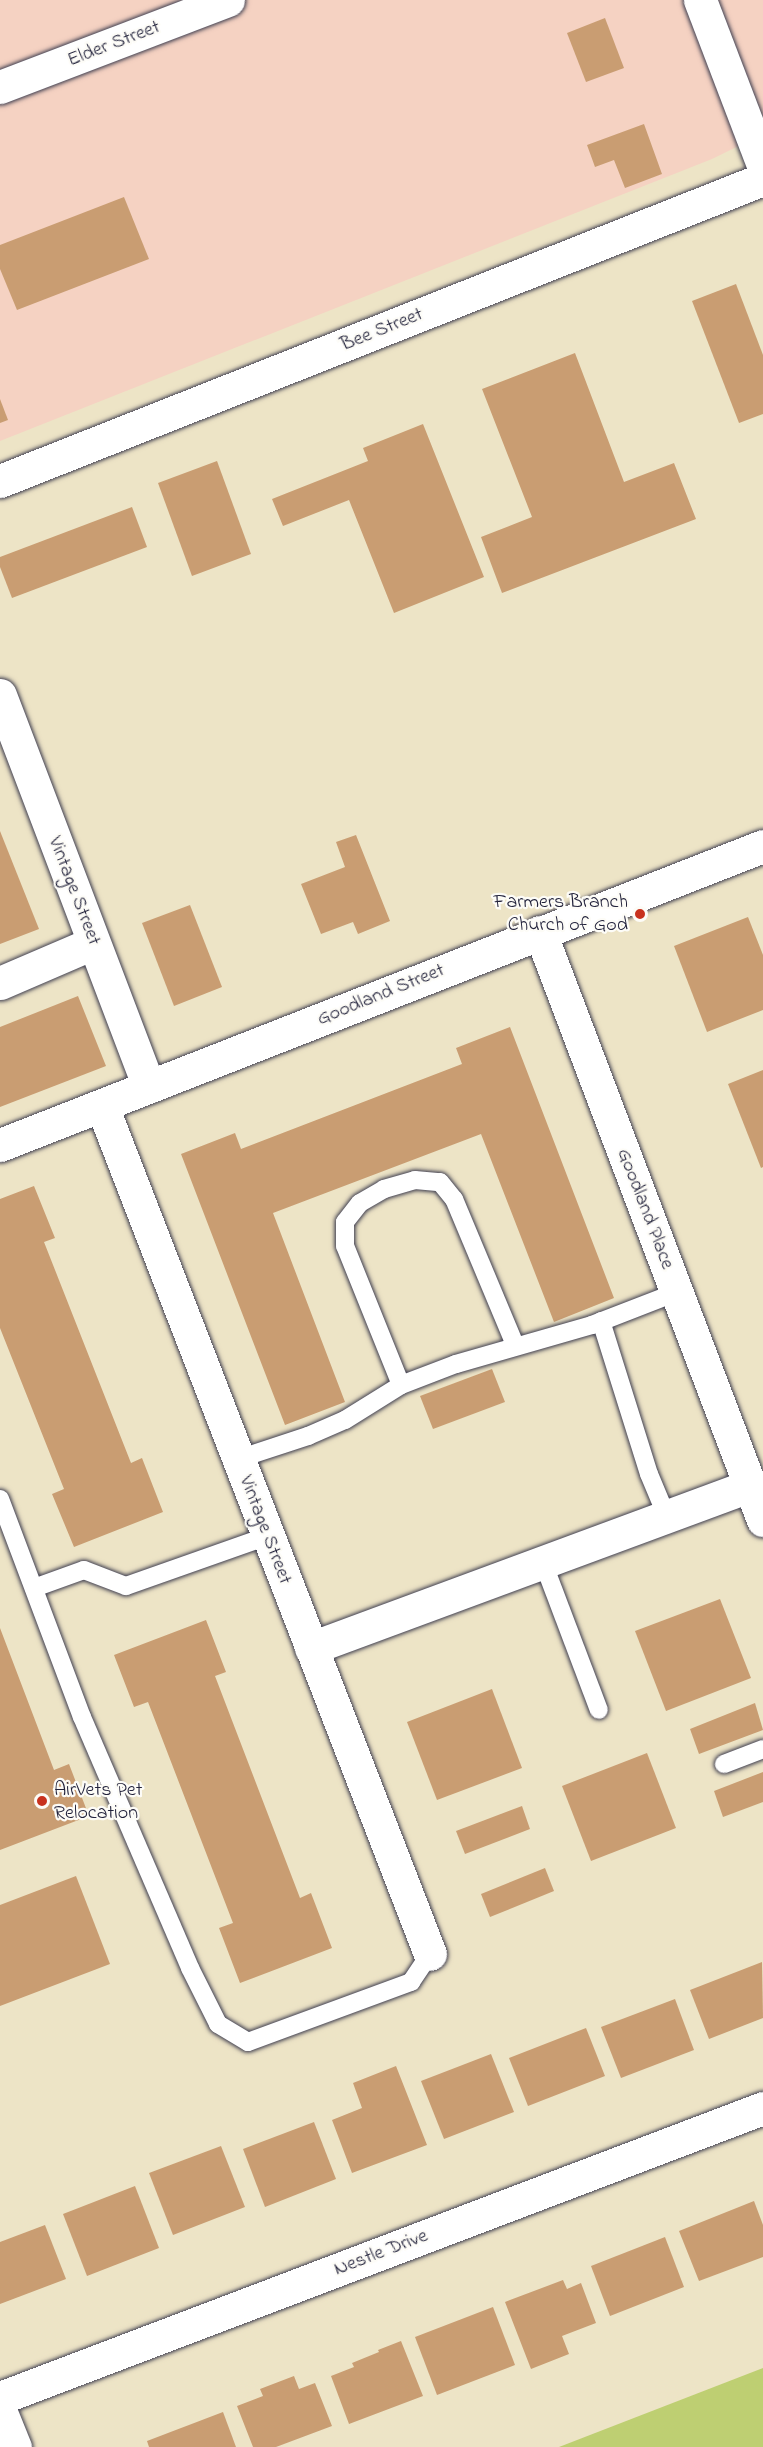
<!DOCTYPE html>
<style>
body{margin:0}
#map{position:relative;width:763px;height:2447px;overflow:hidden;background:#ede4c6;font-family:"Indie Flower",sans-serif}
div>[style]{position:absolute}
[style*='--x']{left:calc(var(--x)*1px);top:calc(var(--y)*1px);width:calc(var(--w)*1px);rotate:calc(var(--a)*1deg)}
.built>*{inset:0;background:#f5d2c2}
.green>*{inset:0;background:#becf72}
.building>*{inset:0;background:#c99d72}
.roads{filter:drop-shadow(0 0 2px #403f50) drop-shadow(0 0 2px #403f50)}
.lane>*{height:18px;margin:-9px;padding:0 9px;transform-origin:9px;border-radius:9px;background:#fff}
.street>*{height:33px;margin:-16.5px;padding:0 16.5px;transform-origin:16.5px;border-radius:16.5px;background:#fff}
.secondary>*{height:33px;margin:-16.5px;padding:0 16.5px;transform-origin:16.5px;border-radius:16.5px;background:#fff}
.dots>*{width:16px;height:16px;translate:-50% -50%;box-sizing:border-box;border:3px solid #fdfcf7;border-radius:50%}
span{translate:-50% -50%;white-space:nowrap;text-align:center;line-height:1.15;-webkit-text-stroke:4.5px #fdfcf7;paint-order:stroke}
.street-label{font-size:20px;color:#22223b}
.poi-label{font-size:20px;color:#22223b}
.right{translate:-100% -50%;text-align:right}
.left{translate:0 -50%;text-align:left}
</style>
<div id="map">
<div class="built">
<div style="clip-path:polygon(0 0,763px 0,763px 134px,712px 159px,0 441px)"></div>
</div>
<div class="green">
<div style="clip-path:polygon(763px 2368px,763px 2447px,559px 2447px)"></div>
</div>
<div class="building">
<div style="clip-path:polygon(605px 18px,624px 68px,586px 82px,567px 33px)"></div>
<div style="clip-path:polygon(644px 124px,662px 174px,625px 188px,614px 160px,595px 167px,587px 145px)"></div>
<div style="clip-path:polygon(124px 197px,149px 259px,17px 310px,0 269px,0 245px)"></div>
<div style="clip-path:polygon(736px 284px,763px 355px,763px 414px,739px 423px,692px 301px)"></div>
<div style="clip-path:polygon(575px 353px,624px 482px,674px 463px,696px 519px,502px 593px,481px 537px,532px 517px,482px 389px)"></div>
<div style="clip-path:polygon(0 399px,8px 420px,0 423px)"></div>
<div style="clip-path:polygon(423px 424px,484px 577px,394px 613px,349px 500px,283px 526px,272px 499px,368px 461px,363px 448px)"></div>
<div style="clip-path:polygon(217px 461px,251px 554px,192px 576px,158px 483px)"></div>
<div style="clip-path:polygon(132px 507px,147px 547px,12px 598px,0 567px,0 557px)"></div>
<div style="clip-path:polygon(0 831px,39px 929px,0 944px)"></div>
<div style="clip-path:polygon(356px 835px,390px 921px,358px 934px,353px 922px,321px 934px,301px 884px,345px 867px,336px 842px)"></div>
<div style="clip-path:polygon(190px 905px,222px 987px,174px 1006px,142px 923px)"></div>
<div style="clip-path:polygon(748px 917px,763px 955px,763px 1010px,707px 1032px,674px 946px)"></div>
<div style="clip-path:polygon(78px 996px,106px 1066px,0 1107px,0 1027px)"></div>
<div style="clip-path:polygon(510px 1027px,614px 1298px,554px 1322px,481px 1134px,273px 1213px,345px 1402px,285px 1425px,181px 1154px,235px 1133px,241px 1149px,462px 1064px,456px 1048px)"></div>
<div style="clip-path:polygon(763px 1070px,763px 1167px,761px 1168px,728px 1084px)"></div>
<div style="clip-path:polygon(34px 1186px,55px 1238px,44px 1242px,131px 1463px,142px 1458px,163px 1512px,74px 1547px,52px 1494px,64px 1489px,0 1328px,0 1199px)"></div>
<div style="clip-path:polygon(492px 1369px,505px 1402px,433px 1429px,420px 1396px)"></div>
<div style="clip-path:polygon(720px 1599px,751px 1678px,666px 1711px,635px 1631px)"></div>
<div style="clip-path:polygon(206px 1620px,226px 1672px,215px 1676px,300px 1898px,311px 1893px,332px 1948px,240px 1983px,219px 1928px,233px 1923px,148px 1702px,134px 1707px,114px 1655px)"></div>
<div style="clip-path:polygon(0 1628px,54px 1770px,69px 1764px,89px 1816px,0 1850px)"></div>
<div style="clip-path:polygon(492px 1689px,522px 1768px,437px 1800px,407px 1722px)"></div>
<div style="clip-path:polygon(755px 1703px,763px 1730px,699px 1754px,690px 1729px)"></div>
<div style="clip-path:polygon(647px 1753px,676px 1828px,591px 1861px,562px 1786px)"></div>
<div style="clip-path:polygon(763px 1772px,763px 1802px,723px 1817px,714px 1791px)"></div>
<div style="clip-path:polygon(522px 1806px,530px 1829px,465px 1854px,456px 1831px)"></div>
<div style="clip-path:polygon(545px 1868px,554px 1891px,490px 1917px,481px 1894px)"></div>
<div style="clip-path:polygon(76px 1876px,110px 1964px,0 2006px,0 1905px)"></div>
<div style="clip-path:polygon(762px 1962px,763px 2018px,709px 2039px,690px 1990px)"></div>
<div style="clip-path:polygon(675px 1999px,694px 2050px,621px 2078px,601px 2027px)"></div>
<div style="clip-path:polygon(586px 2028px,605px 2076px,528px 2106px,509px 2058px)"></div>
<div style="clip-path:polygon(491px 2054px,514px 2112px,444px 2139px,421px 2081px)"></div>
<div style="clip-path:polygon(396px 2066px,427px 2145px,352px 2173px,332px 2120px,362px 2108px,353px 2083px)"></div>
<div style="clip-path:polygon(314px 2122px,336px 2179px,265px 2207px,243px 2149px)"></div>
<div style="clip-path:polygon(221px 2146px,245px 2207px,173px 2235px,149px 2173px)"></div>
<div style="clip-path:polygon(135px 2186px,159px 2248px,87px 2276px,63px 2214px)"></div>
<div style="clip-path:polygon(754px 2201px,763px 2225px,763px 2257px,699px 2281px,679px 2231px)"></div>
<div style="clip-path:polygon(45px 2225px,66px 2279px,0 2304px,0 2242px)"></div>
<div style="clip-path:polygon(665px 2237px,684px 2287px,610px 2316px,591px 2266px)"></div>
<div style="clip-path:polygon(563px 2280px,567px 2289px,581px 2283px,596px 2323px,562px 2336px,569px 2354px,531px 2369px,505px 2302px)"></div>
<div style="clip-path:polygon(493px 2307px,515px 2365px,437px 2395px,415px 2337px)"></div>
<div style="clip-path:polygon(401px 2341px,423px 2396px,349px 2424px,331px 2376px,354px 2367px,352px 2363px,379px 2352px,378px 2350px)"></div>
<div style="clip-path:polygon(294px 2376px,299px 2389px,315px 2383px,332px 2426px,276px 2447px,253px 2447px,237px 2406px,263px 2396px,260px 2389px)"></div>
<div style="clip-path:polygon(223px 2412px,236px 2447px,149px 2447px,147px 2441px)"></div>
</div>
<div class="roads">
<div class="lane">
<div style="--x:601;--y:1321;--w:160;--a:72.6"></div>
<div style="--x:649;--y:1474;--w:47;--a:67.3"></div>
<div style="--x:401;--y:1385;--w:150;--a:-111.9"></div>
<div style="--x:345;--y:1246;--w:24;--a:-90"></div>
<div style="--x:345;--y:1222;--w:24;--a:-52"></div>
<div style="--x:360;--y:1203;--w:28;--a:-30"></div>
<div style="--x:384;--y:1189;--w:32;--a:-16"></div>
<div style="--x:415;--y:1180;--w:25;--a:5"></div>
<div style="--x:440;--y:1182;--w:22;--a:51"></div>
<div style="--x:454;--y:1199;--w:158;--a:67.3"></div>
<div style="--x:238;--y:1459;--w:74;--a:-18.2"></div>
<div style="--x:308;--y:1436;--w:40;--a:-23.4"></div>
<div style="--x:345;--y:1420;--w:66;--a:-32"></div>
<div style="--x:401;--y:1385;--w:59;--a:-20.9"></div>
<div style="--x:456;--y:1364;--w:141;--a:-16"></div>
<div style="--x:592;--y:1325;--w:91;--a:-21.2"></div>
<div style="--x:0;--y:1499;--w:233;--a:69.4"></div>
<div style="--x:82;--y:1717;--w:273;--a:66.7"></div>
<div style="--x:190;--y:1968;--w:63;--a:63.4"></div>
<div style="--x:218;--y:2024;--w:35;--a:31"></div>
<div style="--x:248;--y:2042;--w:174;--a:-20.2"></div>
<div style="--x:411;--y:1982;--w:34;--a:-56"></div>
<div style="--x:543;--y:1562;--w:158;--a:69.3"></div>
<div style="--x:34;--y:1588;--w:53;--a:-19.8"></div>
<div style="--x:84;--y:1570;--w:45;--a:20.9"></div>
<div style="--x:126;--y:1586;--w:151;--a:-19.4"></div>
<div style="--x:724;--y:1764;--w:42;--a:-21"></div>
</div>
<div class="street">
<div style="--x:700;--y:0;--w:177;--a:69.1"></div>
<div style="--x:0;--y:87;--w:244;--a:-20.9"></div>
<div style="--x:0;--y:481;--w:821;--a:-21.59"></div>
<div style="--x:0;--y:695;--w:419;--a:69.2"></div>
<div style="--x:540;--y:932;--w:629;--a:69.23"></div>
<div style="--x:0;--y:983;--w:101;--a:-23.3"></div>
<div style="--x:102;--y:1106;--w:909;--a:68.85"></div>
<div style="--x:0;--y:1145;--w:819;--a:-21.4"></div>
<div style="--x:311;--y:1648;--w:467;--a:-20.3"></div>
<div style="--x:0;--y:2398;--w:816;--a:-20.81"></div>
</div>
<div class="secondary">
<div style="--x:0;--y:2410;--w:40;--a:68"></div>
</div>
</div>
<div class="dots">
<div style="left:640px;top:914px;background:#c8321e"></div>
<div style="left:42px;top:1801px;background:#c8321e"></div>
</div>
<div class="street-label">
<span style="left:114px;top:44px;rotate:-21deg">Elder Street</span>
<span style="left:382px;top:330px;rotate:-22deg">Bee Street</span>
<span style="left:74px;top:891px;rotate:69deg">Vintage Street</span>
<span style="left:381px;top:995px;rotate:-22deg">Goodland Street</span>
<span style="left:645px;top:1209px;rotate:69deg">Goodland Place</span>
<span style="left:265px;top:1530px;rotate:69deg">Vintage Street</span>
<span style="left:381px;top:2253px;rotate:-21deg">Nestle Drive</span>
</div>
<div class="poi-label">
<span class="right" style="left:628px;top:914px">Farmers Branch<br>Church of God</span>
<span class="left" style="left:54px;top:1802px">AirVets Pet<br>Relocation</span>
</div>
</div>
